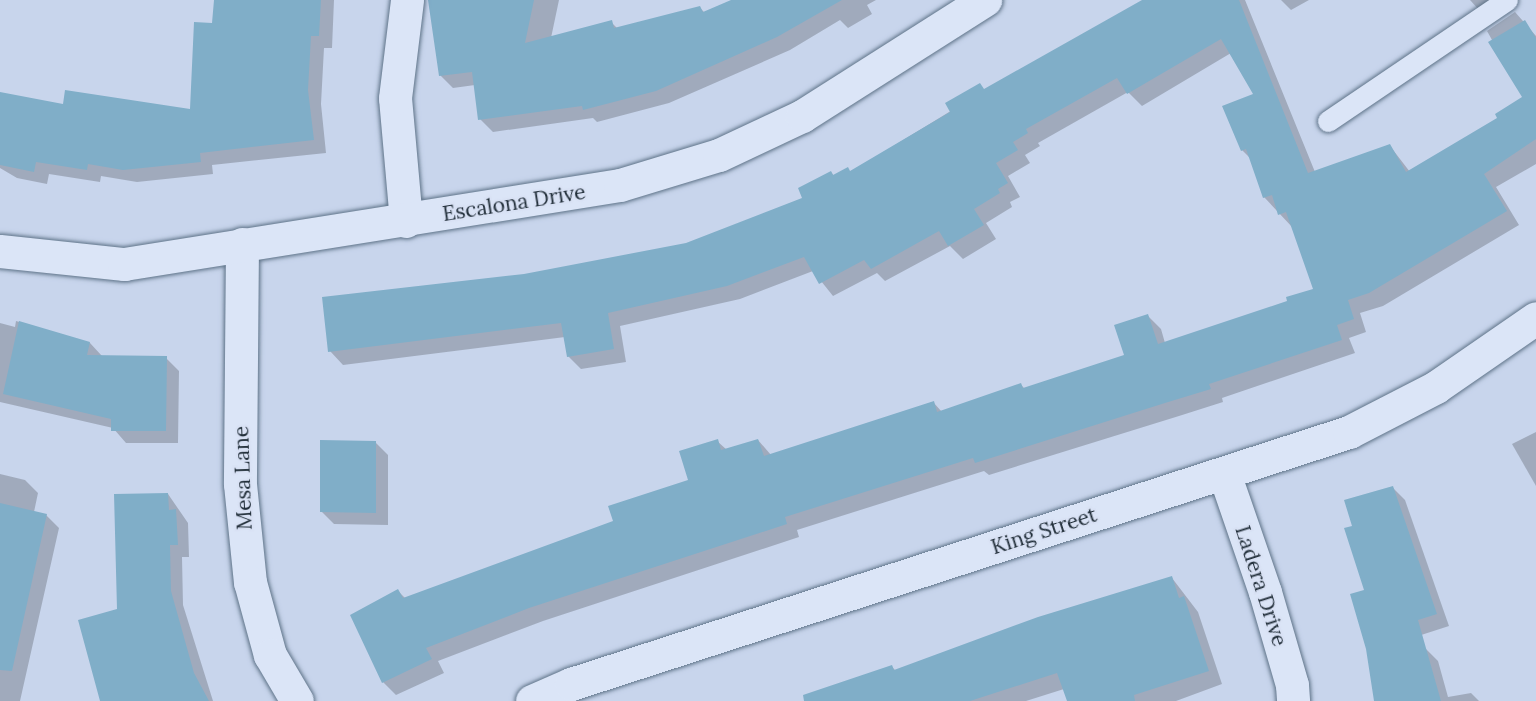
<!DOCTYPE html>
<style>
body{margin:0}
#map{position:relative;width:1536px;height:701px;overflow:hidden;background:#c8d5ec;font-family:Lora,serif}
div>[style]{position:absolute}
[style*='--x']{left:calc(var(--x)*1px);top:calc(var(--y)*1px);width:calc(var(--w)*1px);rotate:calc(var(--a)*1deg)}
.shadow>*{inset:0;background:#0003}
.building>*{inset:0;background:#80aec8}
.roads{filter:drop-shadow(0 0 2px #5e7388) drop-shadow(0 0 2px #5e7388)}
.service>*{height:21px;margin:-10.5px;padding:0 10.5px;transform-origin:10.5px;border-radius:10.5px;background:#dbe5f7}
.minor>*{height:33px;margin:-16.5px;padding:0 16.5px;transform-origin:16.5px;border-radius:16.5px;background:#dbe5f7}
.tertiary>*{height:33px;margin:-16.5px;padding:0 16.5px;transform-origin:16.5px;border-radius:16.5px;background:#dbe5f7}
span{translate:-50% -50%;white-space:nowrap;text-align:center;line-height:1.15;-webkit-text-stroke:4.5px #d8e1f4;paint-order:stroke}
.street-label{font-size:21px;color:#212e39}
</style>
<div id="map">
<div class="shadow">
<div style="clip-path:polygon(215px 0,334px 0,332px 48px,324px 48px,321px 104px,326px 153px,212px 165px,213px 174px,137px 182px,101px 176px,100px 182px,49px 174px,47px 184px,17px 178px,0 168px,0 96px,64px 106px,191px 110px,214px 24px)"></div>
<div style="clip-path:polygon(479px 0,559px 0,551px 38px,611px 22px,618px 29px,700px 8px,705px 13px,735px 0,876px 0,867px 5px,872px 14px,848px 28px,840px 20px,790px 50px,669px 103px,597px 122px,593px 118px,493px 132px,480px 119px,475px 85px,453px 88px,440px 75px)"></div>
<div style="clip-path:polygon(1145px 0,1245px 0,1315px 172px,1390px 146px,1410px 172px,1499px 118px,1524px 97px,1487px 31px,1515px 12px,1536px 36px,1536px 164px,1496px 187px,1519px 225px,1383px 306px,1360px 313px,1366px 332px,1349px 338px,1355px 353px,1222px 398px,1223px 402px,1179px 416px,989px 475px,984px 471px,797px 530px,799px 537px,543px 621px,438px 661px,444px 673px,396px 695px,383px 682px,398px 591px,406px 599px,615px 522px,690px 481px,717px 441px,727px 450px,758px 440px,771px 455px,933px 402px,942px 412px,1021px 385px,1025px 389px,1126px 356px,1148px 316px,1161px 329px,1165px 343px,1289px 302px,1315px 290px,1293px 228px,1264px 197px,1252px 160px,1242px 150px,1255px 94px,1231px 53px,1142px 106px,1128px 92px,1038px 143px,1040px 146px,1025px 155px,1030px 163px,1008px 176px,1020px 197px,1010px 202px,1012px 207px,986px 223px,996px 239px,963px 259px,950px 246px,885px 281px,877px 273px,833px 296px,813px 271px,740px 299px,620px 326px,626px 362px,581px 369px,568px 356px,565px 337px,343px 365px,330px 351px,524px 275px,687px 244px,804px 198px,831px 172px,834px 176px,851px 172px,985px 90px)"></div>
<div style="clip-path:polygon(1281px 0,1309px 0,1291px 10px)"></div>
<div style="clip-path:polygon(1470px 0,1514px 0,1487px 19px)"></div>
<div style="clip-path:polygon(16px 321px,90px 343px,102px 356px,166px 358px,179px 371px,178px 443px,126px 443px,113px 428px,0 402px,0 323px,15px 327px)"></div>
<div style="clip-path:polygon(1536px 432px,1536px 486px,1512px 444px)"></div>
<div style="clip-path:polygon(375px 442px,388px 455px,388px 525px,334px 524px,321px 511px)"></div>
<div style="clip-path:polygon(0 474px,25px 480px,38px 493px,34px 512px,46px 515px,59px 528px,20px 701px,0 701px)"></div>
<div style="clip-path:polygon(1392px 487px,1405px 500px,1449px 626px,1415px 637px,1354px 527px)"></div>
<div style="clip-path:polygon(168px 494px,188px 523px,189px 557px,182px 557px,183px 605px,213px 701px,105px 701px,119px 610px)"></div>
<div style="clip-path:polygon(1172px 578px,1198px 612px,1222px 684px,1176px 701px,1068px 701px,1064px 689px,1026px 701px,834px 701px,892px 667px,896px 671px)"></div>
<div style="clip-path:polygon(1425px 648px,1438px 661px,1448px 697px,1471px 693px,1479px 701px,1376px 701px)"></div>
</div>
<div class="building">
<div style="clip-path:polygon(214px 0,321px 0,319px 36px,311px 36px,308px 90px,314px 140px,200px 153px,201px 162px,123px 170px,88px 164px,87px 170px,36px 162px,34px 172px,0 165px,0 92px,63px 104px,65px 90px,190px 109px,194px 22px,212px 23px)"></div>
<div style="clip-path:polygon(428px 0,534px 0,525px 43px,612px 20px,614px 28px,700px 6px,703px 12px,731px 0,842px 0,777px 37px,656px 91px,583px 110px,582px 106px,478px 120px,472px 72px,439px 76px)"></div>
<div style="clip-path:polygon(1142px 0,1239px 0,1308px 173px,1390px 144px,1406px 172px,1497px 118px,1495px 114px,1522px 97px,1488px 42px,1525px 20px,1536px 38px,1536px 139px,1484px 174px,1507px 211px,1369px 293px,1348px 300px,1354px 319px,1337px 325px,1342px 340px,1209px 384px,1211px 389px,1165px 403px,975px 463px,973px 458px,785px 517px,787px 524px,529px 608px,426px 648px,432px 659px,382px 683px,350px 615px,398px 589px,403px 598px,613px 521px,608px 506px,688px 480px,679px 451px,718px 439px,721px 450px,758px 439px,764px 456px,934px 401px,937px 412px,1021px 383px,1023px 388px,1124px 355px,1114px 325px,1148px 314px,1158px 344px,1287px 301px,1286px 297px,1313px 289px,1286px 212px,1278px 215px,1272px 195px,1263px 198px,1246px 149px,1241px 151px,1222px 106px,1253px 94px,1221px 39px,1127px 94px,1117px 78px,1026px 129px,1028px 133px,1013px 142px,1018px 150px,996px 163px,1008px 183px,998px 189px,1000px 193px,974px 209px,984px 225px,948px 246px,939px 231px,871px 269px,864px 260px,819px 284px,804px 257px,727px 286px,608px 313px,614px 349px,567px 357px,561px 323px,328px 352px,322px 297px,524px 274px,686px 243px,802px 198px,798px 188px,831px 171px,833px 175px,848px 167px,850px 171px,950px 112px,945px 103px,980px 83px,984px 89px)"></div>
<div style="clip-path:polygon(19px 321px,90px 342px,87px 355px,167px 356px,166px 431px,111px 431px,111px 419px,3px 394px)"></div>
<div style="clip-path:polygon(320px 440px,376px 441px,376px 513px,320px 512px)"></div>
<div style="clip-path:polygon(1393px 486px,1437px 614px,1418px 620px,1441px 701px,1374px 701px,1366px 649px,1350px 594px,1364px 590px,1344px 528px,1352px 526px,1344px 500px)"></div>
<div style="clip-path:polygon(168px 493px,169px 510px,176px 509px,178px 545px,170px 545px,171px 591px,194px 673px,209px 701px,100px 701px,78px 620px,117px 609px,114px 494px)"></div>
<div style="clip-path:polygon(0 503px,47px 514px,12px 671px,0 670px)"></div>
<div style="clip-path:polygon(1172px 576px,1179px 598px,1184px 596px,1209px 671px,1134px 695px,1135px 701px,1067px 701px,1057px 673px,970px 701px,804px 701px,803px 695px,892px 665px,894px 670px,1038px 617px)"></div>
</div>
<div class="roads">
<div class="service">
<div style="--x:1328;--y:121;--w:216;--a:-34.1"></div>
</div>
<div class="minor">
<div style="--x:406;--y:221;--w:123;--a:-95.1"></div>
<div style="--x:395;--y:98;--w:99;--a:-83"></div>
<div style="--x:242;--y:244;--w:240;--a:90.5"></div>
<div style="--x:240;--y:484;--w:99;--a:84.2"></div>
<div style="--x:250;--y:582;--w:76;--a:74.7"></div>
<div style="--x:270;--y:655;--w:53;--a:59.6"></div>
<div style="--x:1224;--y:473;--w:126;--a:71"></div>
<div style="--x:1265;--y:592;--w:97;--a:73.8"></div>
<div style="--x:1292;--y:685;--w:16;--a:86"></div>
</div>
<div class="tertiary">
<div style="--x:0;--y:251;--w:125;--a:6"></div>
<div style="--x:124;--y:264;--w:502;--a:-9.05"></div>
<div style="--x:620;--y:185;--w:103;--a:-16.9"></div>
<div style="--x:719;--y:155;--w:92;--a:-25.2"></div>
<div style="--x:802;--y:116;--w:217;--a:-32.4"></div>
<div style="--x:532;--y:701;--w:43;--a:-23.6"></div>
<div style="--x:571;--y:684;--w:818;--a:-17.95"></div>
<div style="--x:1349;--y:432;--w:98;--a:-27.3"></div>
<div style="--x:1436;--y:387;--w:121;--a:-34.6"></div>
</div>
</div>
<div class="street-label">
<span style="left:514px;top:203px;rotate:-9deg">Escalona Drive</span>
<span style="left:243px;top:478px;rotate:-92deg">Mesa Lane</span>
<span style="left:1044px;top:531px;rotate:-18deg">King Street</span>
<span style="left:1261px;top:586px;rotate:72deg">Ladera Drive</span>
</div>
</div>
